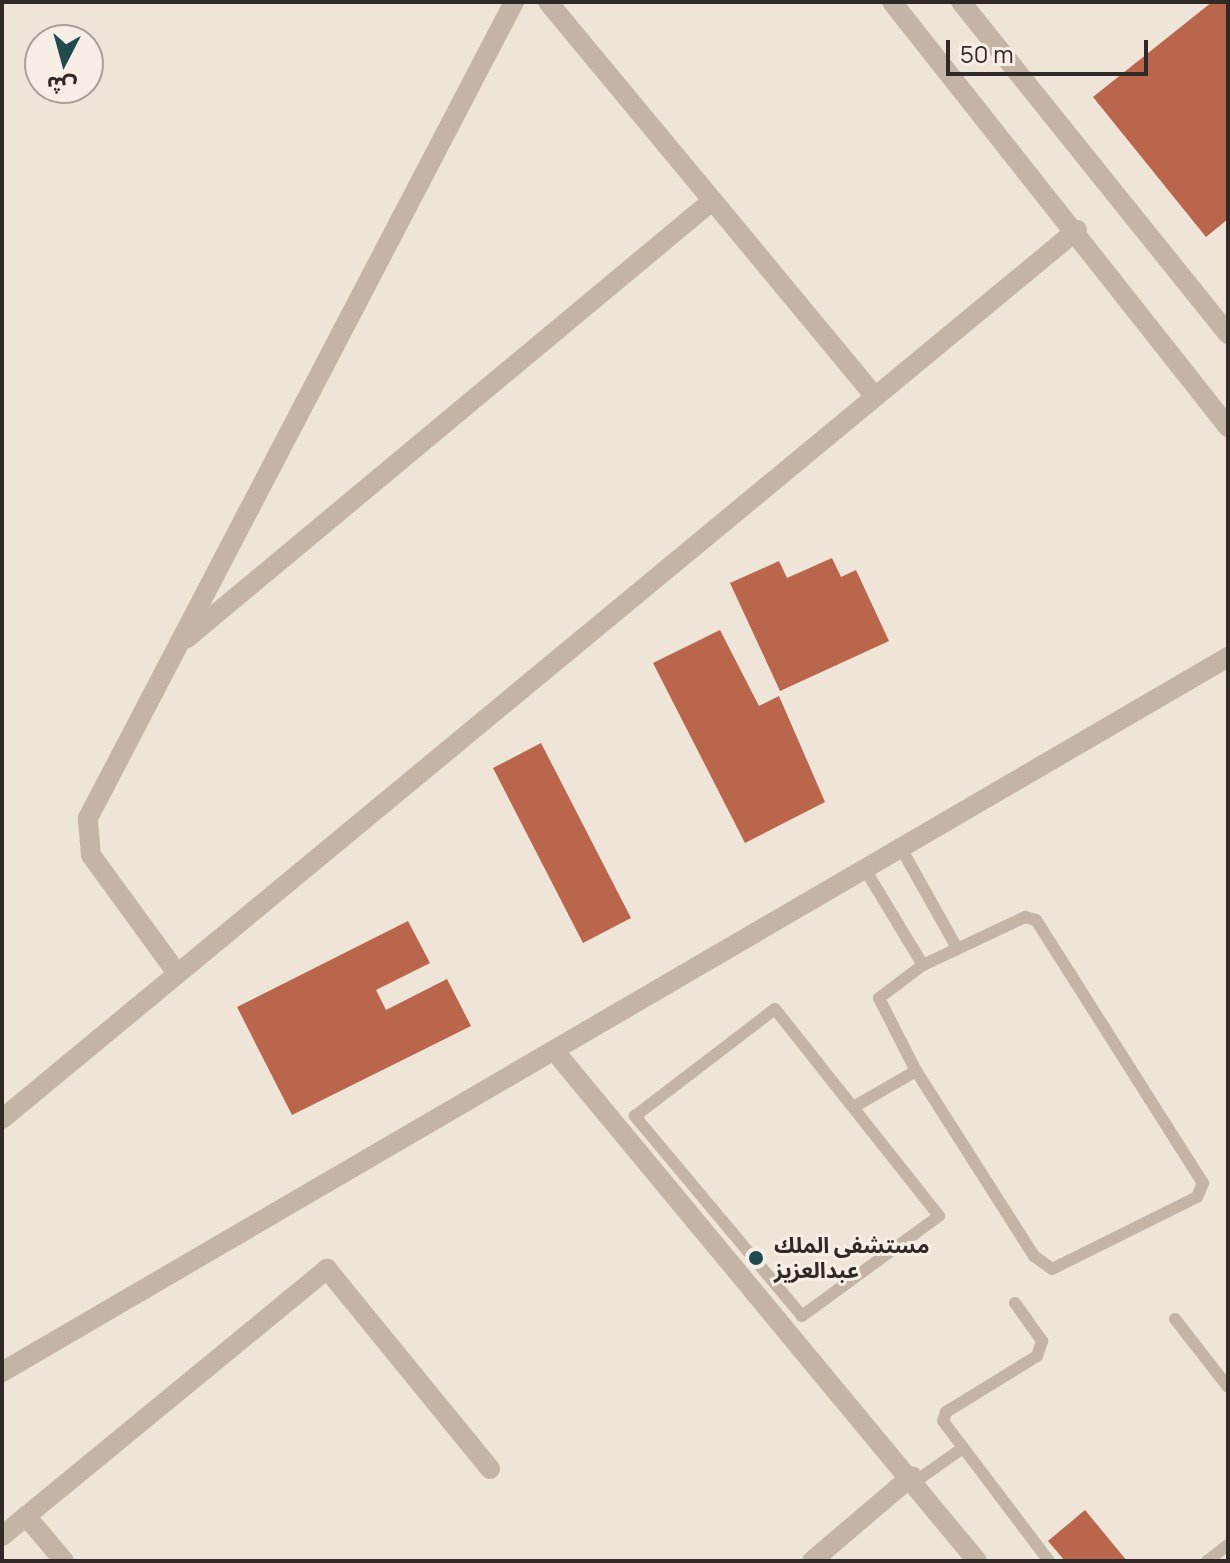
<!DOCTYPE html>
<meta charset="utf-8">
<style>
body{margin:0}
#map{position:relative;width:1230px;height:1563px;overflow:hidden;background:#eee4d8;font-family:Manrope,"Noto Sans Arabic",sans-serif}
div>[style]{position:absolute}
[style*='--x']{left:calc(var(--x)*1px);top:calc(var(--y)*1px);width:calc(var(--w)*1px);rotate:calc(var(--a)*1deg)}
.building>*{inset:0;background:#b9664c}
.service>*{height:12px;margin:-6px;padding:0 6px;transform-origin:6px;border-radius:6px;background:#c4b4a6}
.minor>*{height:20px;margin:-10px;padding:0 10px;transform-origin:10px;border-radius:10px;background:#c4b4a6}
.dots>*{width:22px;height:22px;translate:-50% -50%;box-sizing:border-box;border:4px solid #f6eee4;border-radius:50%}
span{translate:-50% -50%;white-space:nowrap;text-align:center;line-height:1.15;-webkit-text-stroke:6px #f6eee4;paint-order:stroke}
.poi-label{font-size:22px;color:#312926;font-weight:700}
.left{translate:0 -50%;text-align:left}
.frame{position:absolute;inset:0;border:4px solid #312926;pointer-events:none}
.north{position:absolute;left:24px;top:24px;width:80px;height:80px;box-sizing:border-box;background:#f6eee4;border:2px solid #a79f98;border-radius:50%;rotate:186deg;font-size:22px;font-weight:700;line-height:32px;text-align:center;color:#312926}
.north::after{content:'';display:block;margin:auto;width:28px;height:36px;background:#204b4e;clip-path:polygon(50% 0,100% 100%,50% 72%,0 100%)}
.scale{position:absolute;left:946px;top:40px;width:202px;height:36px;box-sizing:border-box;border:4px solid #312926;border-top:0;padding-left:10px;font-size:24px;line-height:28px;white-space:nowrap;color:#312926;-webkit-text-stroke:6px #f6eee4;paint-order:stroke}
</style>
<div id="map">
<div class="building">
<div style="clip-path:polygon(1212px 2px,1228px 2px,1228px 219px,1206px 237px,1093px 97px)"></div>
<div style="clip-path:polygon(832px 558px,841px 577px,856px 570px,889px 641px,780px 691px,730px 583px,779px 561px,787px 578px)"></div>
<div style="clip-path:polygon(720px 630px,759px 706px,779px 696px,825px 802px,745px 843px,653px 663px)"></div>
<div style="clip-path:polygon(541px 743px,631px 918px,583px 943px,493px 768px)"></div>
<div style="clip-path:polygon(408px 921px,430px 963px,376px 990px,386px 1010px,447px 979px,471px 1026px,292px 1115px,237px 1007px)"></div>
<div style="clip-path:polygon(1085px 1510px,1127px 1561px,1065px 1561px,1048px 1541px)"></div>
</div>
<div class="service">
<div style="--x:902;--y:850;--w:112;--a:60.7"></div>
<div style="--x:866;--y:871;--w:110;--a:58.8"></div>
<div style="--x:1025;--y:917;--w:11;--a:15"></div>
<div style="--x:1036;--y:920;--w:312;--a:57.6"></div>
<div style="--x:1203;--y:1183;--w:15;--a:113"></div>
<div style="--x:1197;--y:1197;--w:162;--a:153.6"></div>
<div style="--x:1052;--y:1269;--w:22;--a:-144"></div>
<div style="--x:1034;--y:1256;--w:219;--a:-122.5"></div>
<div style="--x:916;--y:1071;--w:82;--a:-116.9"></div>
<div style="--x:879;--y:998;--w:55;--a:-36.9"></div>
<div style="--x:923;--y:965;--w:113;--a:-25.2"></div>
<div style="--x:775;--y:1009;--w:264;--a:51.6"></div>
<div style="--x:939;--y:1216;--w:170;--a:143.9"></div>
<div style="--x:802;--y:1316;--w:261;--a:-129.9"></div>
<div style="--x:635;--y:1116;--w:176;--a:-37.4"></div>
<div style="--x:857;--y:1105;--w:68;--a:-30"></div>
<div style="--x:1015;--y:1303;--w:47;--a:54.6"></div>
<div style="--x:1042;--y:1341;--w:16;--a:108"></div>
<div style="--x:1037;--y:1356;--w:107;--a:148.4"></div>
<div style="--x:946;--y:1412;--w:9;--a:108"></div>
<div style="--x:943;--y:1421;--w:176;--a:52.9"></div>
<div style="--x:1175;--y:1319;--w:86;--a:52.1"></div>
<div style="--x:916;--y:1481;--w:54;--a:-35.2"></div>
<div style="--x:1207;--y:1561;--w:26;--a:-37"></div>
</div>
<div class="minor">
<div style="--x:548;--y:2;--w:509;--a:50.34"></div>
<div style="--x:892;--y:2;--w:542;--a:51.67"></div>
<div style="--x:961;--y:2;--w:426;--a:51.2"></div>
<div style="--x:187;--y:638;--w:684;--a:-39.78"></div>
<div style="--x:177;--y:973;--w:146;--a:-126.1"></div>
<div style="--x:91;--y:855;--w:37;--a:-95"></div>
<div style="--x:88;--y:818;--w:921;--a:-62.43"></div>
<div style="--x:557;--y:1054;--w:658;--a:50.36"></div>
<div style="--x:2;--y:1119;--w:1395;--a:-39.59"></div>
<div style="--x:2;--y:1372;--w:1419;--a:-30.25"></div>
<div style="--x:26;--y:1516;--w:59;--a:49.8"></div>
<div style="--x:2;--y:1536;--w:421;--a:-39.4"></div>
<div style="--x:327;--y:1269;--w:258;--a:50.8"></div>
<div style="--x:812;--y:1561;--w:131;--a:-40.4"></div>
</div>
<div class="dots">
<div style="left:756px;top:1258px;background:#204b4e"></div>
</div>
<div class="poi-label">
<span class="left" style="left:774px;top:1258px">مستشفى الملك<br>عبدالعزيز</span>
</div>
<div class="frame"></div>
<div class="north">ش</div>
<div class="scale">50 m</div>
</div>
